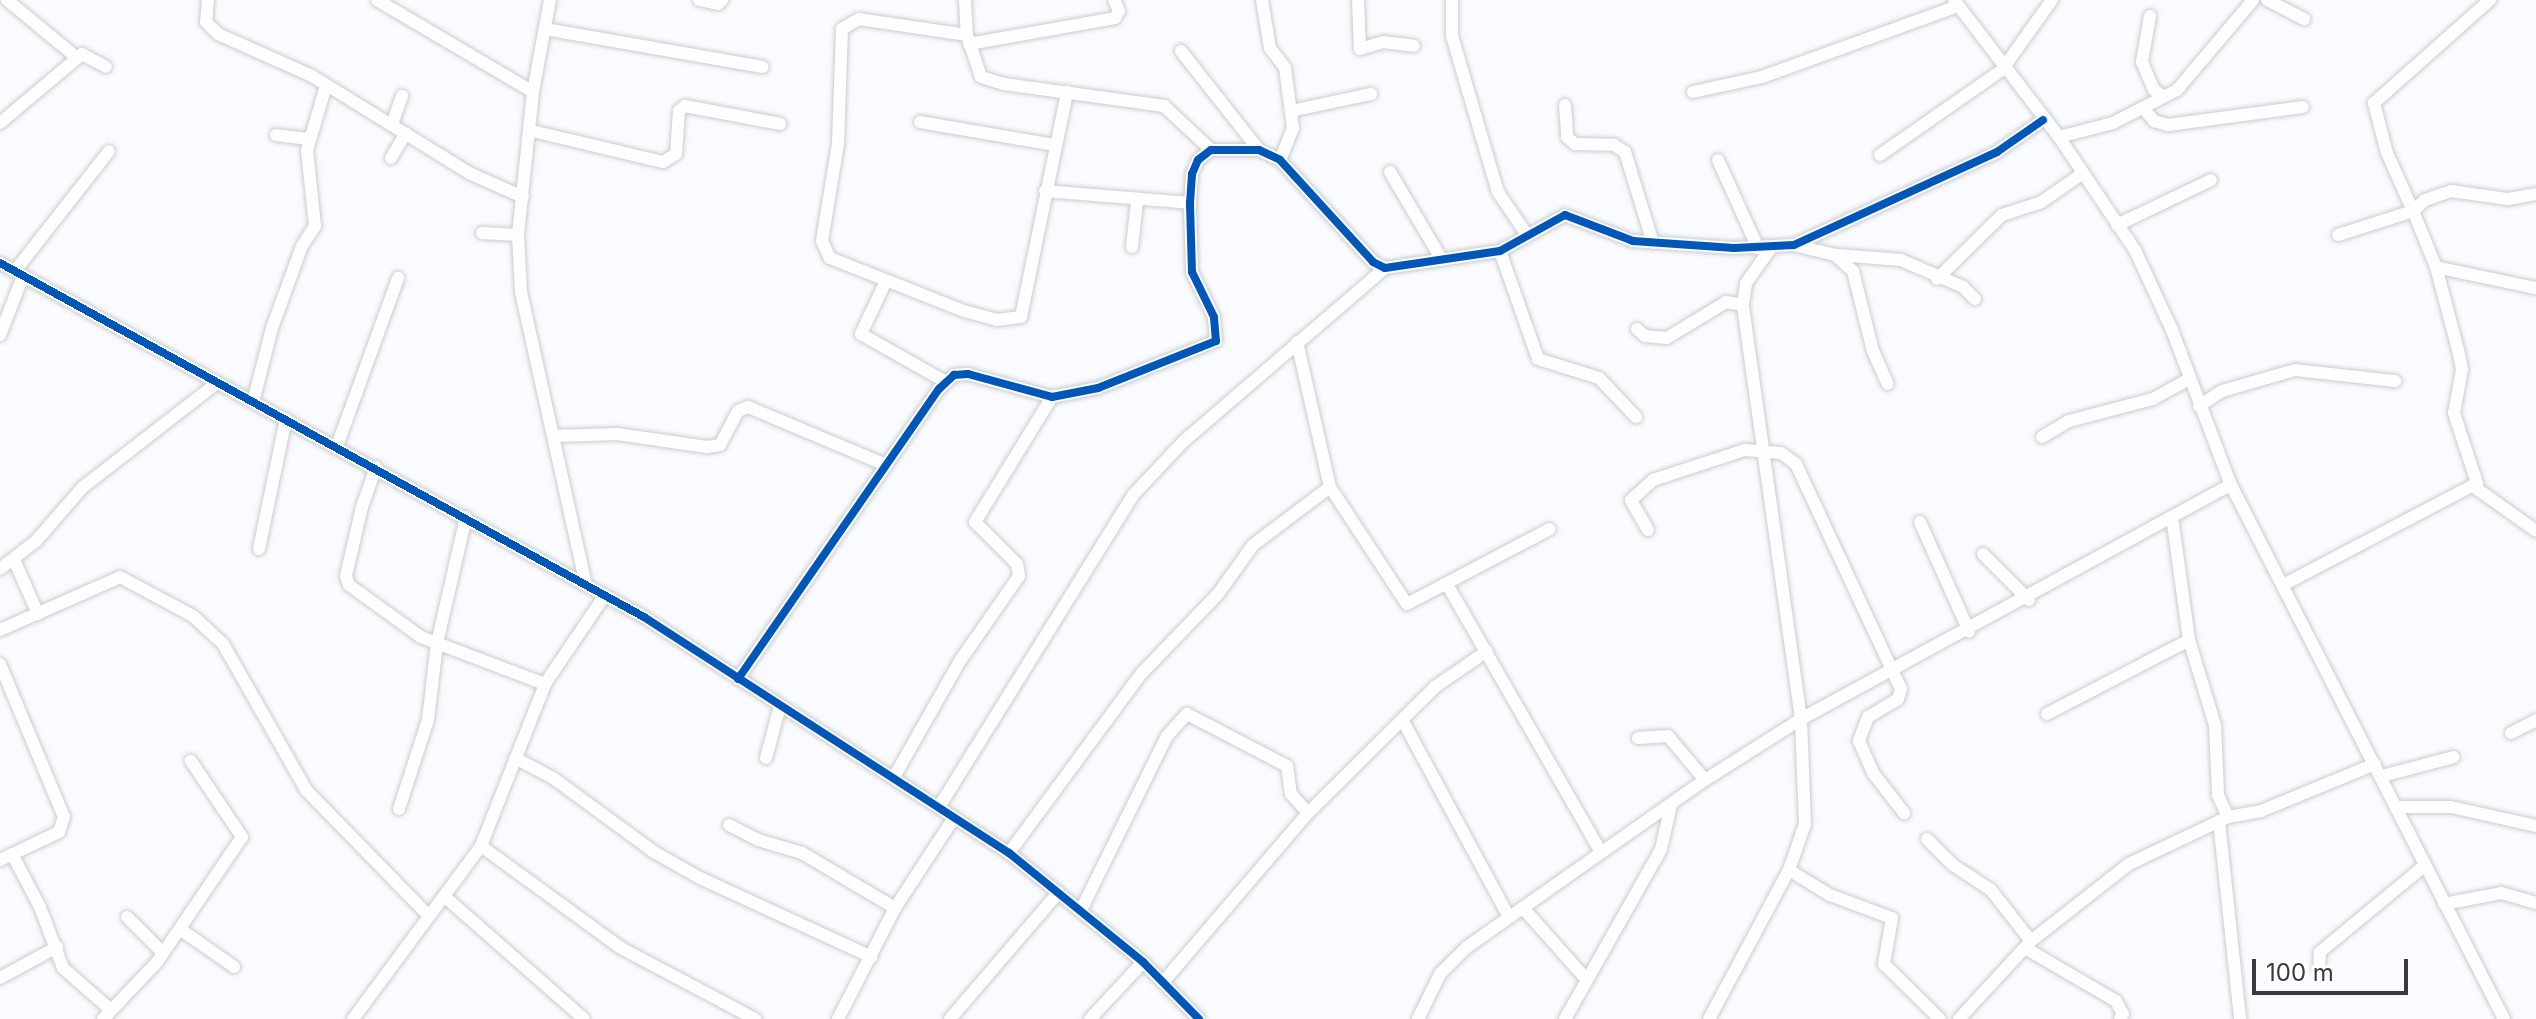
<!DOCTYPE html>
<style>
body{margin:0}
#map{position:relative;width:2536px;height:1019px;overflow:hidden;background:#f9fbfe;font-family:Inter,sans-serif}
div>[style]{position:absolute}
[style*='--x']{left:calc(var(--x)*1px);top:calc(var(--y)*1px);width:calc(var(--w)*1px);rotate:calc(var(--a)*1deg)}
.roads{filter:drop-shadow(0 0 2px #cbcccf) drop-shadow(0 0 2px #cbcccf)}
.minor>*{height:12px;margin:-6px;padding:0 6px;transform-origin:6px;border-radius:6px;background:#fefeff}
.cycleway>*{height:8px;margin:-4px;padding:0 4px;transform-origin:4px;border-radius:4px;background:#0057b8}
span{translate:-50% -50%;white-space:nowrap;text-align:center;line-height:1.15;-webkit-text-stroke:8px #fff;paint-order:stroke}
.scale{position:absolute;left:2252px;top:959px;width:156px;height:36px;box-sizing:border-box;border:4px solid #393a3e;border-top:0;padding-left:10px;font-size:24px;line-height:28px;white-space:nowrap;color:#393a3e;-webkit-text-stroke:6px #fff;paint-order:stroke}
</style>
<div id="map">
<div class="roads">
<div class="minor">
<div style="--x:7;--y:0;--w:89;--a:39.6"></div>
<div style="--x:208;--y:0;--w:22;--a:95"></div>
<div style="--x:206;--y:22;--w:17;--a:45"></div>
<div style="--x:218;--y:34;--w:103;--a:24.1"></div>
<div style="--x:312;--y:76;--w:185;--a:31.7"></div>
<div style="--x:469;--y:173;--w:59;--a:24"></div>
<div style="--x:377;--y:0;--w:181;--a:30.5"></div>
<div style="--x:550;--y:0;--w:94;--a:100.5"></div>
<div style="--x:533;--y:92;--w:144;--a:96"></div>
<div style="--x:518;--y:235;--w:57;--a:87"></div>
<div style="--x:521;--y:292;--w:299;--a:77.5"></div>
<div style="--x:699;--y:0;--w:19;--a:12"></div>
<div style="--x:718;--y:4;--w:6;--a:-45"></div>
<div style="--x:965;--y:0;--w:35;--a:87"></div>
<div style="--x:967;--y:35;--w:44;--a:71.6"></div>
<div style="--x:981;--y:77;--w:24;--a:17"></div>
<div style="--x:1004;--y:84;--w:162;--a:7.8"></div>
<div style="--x:1164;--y:106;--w:64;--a:43.1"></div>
<div style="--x:1262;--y:0;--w:49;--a:80.5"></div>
<div style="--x:1270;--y:48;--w:25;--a:53"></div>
<div style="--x:1285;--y:68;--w:61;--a:82.4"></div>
<div style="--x:1293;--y:128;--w:35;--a:112"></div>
<div style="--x:1358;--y:0;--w:49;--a:87.7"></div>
<div style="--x:1360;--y:49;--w:24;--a:-17"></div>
<div style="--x:1383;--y:42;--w:31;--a:7"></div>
<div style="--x:1452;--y:0;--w:36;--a:90"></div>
<div style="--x:1452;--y:36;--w:163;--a:73.6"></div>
<div style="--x:1498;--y:192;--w:52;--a:56"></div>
<div style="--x:1954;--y:0;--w:173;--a:52.5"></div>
<div style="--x:2059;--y:137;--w:136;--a:56.1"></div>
<div style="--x:2135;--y:250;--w:88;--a:65.2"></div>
<div style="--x:2172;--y:330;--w:166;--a:69.2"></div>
<div style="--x:2231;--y:485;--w:600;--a:62.92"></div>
<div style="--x:2267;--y:0;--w:42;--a:27.2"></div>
<div style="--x:2150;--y:16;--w:47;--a:99.9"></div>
<div style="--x:2142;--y:62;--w:30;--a:67"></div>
<div style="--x:2154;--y:90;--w:11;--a:34"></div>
<div style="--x:545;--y:29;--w:221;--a:9.9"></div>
<div style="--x:967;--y:35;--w:109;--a:-171.6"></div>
<div style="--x:859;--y:19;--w:20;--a:150"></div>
<div style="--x:842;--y:29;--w:115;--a:92"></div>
<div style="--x:838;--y:144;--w:98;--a:99.4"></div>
<div style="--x:822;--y:241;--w:19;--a:65"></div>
<div style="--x:830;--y:258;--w:144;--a:21.6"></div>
<div style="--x:964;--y:311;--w:34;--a:15"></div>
<div style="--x:997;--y:320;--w:24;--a:-7"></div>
<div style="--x:1021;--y:317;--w:230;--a:-78.4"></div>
<div style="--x:969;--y:44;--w:148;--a:-10.1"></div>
<div style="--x:1115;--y:18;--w:8;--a:-60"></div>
<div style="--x:1119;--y:11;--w:12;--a:-114"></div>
<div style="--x:1181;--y:51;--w:126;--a:51.8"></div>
<div style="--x:1693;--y:92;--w:71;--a:-12.3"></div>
<div style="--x:1762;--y:77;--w:208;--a:-19.9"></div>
<div style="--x:1565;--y:105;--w:32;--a:86"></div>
<div style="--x:1567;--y:137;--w:11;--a:41"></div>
<div style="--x:1575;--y:144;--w:39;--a:1"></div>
<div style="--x:1614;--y:145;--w:13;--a:32"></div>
<div style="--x:1625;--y:152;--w:95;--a:72.9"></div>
<div style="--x:2144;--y:109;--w:16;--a:50"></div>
<div style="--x:2154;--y:121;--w:15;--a:16"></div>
<div style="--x:2168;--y:125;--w:136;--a:-7.6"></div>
<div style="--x:1291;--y:111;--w:82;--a:-12"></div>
<div style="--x:920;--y:122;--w:137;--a:9.7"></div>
<div style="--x:0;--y:123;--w:107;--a:-40.1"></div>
<div style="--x:82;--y:54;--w:27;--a:28"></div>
<div style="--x:392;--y:124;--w:30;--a:-70"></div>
<div style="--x:532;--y:131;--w:135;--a:13.3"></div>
<div style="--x:663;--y:162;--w:15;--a:-32"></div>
<div style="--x:676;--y:154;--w:43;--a:-86"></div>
<div style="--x:679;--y:111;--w:8;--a:-40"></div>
<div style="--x:685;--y:106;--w:97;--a:10.7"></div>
<div style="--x:276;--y:135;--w:33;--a:7"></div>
<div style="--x:2059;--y:137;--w:56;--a:-14.5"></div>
<div style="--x:2113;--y:123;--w:72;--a:-27.3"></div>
<div style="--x:2177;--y:90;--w:118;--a:-49.8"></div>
<div style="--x:1880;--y:155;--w:149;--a:-34.9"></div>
<div style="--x:2002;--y:70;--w:86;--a:-54.5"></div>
<div style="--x:391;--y:158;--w:29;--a:-59"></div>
<div style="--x:1718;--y:160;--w:97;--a:65.6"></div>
<div style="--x:1390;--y:172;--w:102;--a:59.4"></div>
<div style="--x:1045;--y:191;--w:145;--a:4.7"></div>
<div style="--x:2117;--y:225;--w:104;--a:-25.6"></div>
<div style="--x:482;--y:233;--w:36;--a:3"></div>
<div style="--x:2338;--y:235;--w:79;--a:-17.7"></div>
<div style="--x:2413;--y:211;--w:64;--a:-114.1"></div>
<div style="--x:2387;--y:153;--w:52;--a:-104.6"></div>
<div style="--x:2374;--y:103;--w:155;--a:-41.6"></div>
<div style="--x:1794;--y:245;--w:42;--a:13.7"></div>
<div style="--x:1835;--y:255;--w:24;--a:42"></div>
<div style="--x:1853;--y:271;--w:82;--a:76"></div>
<div style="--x:1873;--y:351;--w:36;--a:66"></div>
<div style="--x:1132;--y:247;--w:45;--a:-83.7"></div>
<div style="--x:1500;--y:251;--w:114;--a:70.6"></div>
<div style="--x:1538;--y:359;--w:64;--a:17.3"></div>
<div style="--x:1599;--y:378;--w:54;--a:46.5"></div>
<div style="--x:1838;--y:255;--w:63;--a:4.5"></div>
<div style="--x:1901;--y:260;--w:68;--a:23.5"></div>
<div style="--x:1963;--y:287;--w:17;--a:45"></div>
<div style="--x:0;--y:263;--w:735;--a:28.8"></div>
<div style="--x:644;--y:617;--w:435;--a:32.9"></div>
<div style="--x:1009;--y:853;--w:173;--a:39.1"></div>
<div style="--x:1143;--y:962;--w:80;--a:45.5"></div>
<div style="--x:2436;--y:267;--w:102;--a:11.9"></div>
<div style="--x:15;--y:271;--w:152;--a:-51.9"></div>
<div style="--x:1937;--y:279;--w:91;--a:-44.6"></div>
<div style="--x:2002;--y:215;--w:40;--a:-18"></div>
<div style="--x:2040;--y:203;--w:52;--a:-34.9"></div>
<div style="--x:886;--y:281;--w:59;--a:115.3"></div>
<div style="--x:861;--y:334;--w:98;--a:29.5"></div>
<div style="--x:1637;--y:329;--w:11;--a:41"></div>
<div style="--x:1645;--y:336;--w:22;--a:5"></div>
<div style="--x:1667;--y:338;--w:69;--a:-31.4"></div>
<div style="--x:1726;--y:302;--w:17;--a:10"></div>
<div style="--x:0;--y:335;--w:63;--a:-68.7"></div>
<div style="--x:1297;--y:342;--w:149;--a:77.2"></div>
<div style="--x:1330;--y:487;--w:140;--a:56.7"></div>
<div style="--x:1407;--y:604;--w:161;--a:-27.7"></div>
<div style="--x:253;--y:402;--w:76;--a:-75.6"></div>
<div style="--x:272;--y:328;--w:87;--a:-69.9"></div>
<div style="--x:302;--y:246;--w:24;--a:-57"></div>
<div style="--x:315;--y:226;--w:76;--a:-96"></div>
<div style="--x:307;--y:150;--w:67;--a:-73.5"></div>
<div style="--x:2199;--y:406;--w:27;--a:-33"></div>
<div style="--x:2222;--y:391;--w:76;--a:-16"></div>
<div style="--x:2295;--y:370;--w:101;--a:6.3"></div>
<div style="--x:553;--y:436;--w:64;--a:-1.8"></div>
<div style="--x:617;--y:434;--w:91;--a:8.2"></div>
<div style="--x:707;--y:447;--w:13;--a:-9"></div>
<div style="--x:720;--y:445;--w:38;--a:-62"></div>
<div style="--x:738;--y:411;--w:11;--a:-22"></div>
<div style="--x:748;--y:407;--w:150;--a:22.8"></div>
<div style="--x:2042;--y:437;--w:31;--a:-31"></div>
<div style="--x:2069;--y:421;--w:87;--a:-14.7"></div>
<div style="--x:2153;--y:399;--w:41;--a:-29.1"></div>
<div style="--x:337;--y:446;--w:179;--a:-70"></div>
<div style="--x:376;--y:467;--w:42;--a:109.3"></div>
<div style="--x:362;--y:507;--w:71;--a:103.1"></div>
<div style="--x:346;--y:576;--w:9;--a:72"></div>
<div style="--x:349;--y:585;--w:89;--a:35.8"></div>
<div style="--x:421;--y:637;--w:133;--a:20.8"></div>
<div style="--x:2473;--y:486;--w:77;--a:35.5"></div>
<div style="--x:2172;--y:517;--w:124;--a:82.1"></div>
<div style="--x:2189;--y:640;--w:89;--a:73"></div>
<div style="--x:2215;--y:725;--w:70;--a:87.5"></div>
<div style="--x:2218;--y:795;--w:24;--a:66"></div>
<div style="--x:1920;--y:522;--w:120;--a:65.8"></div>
<div style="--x:1648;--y:530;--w:34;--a:-120"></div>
<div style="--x:1631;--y:500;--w:30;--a:-42"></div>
<div style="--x:1653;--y:480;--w:97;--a:-18.1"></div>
<div style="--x:1745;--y:450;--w:36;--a:5"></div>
<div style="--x:1781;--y:453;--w:19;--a:36"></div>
<div style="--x:1796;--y:464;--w:248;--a:65"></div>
<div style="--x:1901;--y:689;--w:10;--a:107"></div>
<div style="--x:1898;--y:699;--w:35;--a:149"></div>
<div style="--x:1868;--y:717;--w:26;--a:111"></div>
<div style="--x:1859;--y:741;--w:35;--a:66"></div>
<div style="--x:1873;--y:773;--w:51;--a:52.2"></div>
<div style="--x:259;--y:549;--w:133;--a:-78.3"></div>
<div style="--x:1983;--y:554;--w:65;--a:45"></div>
<div style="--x:15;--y:562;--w:57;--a:66.1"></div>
<div style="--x:0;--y:569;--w:46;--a:-37.9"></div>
<div style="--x:36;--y:541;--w:72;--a:-49"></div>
<div style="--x:83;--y:487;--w:170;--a:-37.8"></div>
<div style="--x:2283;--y:585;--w:219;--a:-27.7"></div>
<div style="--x:2477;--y:483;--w:74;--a:-108.2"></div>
<div style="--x:2454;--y:413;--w:44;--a:-79.5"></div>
<div style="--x:2462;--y:370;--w:20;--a:-101"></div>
<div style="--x:2458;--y:350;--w:86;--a:-104.8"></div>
<div style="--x:2436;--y:267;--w:61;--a:-112.3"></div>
<div style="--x:2413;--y:211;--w:16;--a:-43"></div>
<div style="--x:2425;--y:200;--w:28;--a:-19"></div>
<div style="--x:2451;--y:191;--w:58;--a:8"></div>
<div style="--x:2508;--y:199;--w:28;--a:-10"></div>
<div style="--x:1448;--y:586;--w:307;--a:60.1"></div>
<div style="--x:0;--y:630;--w:131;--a:-23.8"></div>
<div style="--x:120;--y:577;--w:83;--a:28.1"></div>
<div style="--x:193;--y:616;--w:41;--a:43"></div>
<div style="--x:223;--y:644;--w:169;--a:60.3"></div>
<div style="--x:307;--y:791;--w:172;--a:45.7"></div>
<div style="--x:0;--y:664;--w:166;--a:67.3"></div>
<div style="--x:64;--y:817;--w:16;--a:108"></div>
<div style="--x:59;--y:832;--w:65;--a:154.6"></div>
<div style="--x:738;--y:679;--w:353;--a:-55.3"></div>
<div style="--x:939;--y:389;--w:21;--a:-43"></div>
<div style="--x:954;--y:375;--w:14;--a:-4"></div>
<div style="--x:968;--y:374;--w:87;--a:15.3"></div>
<div style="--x:1052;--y:397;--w:47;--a:-11.1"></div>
<div style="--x:1098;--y:388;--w:127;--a:-21.7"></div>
<div style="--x:1216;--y:341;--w:24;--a:-95"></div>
<div style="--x:1214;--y:317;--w:50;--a:-116.1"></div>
<div style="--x:1192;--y:272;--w:69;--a:-91.7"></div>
<div style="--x:1190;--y:203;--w:29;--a:-86"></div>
<div style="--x:1192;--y:174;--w:15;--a:-67"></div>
<div style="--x:1198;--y:160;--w:16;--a:-38"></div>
<div style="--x:1211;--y:150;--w:48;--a:0"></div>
<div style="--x:1259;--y:150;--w:23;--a:25"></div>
<div style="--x:1280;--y:160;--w:138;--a:47.6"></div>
<div style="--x:1373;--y:262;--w:13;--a:27"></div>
<div style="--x:1385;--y:268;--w:116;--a:-8.4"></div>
<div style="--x:1500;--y:251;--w:74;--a:-29"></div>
<div style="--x:1565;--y:215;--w:73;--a:20.9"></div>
<div style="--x:1633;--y:241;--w:101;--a:4"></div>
<div style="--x:1734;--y:248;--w:60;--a:-2.9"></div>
<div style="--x:1794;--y:245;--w:223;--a:-24.6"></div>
<div style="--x:1997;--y:152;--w:56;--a:-34.8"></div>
<div style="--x:2047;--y:714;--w:160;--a:-27.5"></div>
<div style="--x:1404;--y:723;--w:221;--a:61.6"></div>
<div style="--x:2511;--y:733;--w:28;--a:-27"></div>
<div style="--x:1638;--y:738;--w:30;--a:-4"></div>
<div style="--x:1668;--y:736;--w:57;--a:49.9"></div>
<div style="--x:515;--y:758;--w:43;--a:27.8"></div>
<div style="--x:553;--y:778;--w:125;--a:36.2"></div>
<div style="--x:654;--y:852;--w:53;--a:29.5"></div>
<div style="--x:700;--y:878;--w:189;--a:24.7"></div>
<div style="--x:766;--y:758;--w:54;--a:-74.9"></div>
<div style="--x:2382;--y:776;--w:74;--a:-14.8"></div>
<div style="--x:894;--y:777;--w:133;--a:-60.4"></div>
<div style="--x:960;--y:661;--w:103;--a:-55.2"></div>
<div style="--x:1019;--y:576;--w:12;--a:-99"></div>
<div style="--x:1017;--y:564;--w:59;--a:-135"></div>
<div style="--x:975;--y:522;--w:147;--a:-58.4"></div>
<div style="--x:939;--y:807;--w:369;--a:-58.1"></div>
<div style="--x:1134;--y:494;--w:73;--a:-46.7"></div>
<div style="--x:1184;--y:441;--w:265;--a:-40.7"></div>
<div style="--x:2396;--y:807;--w:55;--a:0"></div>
<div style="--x:2451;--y:807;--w:87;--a:12.6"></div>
<div style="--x:399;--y:809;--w:94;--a:-72"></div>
<div style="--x:428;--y:720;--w:78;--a:-83.3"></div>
<div style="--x:437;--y:643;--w:129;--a:-77"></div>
<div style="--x:2219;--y:821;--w:199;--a:83.9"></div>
<div style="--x:729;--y:825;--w:33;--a:27"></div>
<div style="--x:758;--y:840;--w:46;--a:16.5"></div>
<div style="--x:802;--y:853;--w:108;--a:30.6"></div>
<div style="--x:1927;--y:839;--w:37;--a:45"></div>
<div style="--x:1953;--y:865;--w:45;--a:33.3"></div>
<div style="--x:1991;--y:890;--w:65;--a:51.9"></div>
<div style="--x:481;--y:846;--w:173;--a:36.1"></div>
<div style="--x:621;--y:948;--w:152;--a:27.9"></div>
<div style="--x:1009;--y:853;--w:222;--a:-53.6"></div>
<div style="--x:1141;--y:674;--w:111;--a:-46.1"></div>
<div style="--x:1218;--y:594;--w:60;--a:-54.5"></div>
<div style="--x:1253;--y:545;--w:96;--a:-37"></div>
<div style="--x:12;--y:854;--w:60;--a:62.2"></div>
<div style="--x:40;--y:907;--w:65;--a:69.3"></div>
<div style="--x:63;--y:968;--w:64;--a:41.2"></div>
<div style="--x:1789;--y:870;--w:48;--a:31.4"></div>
<div style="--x:1830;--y:895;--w:66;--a:20.4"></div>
<div style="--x:1892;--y:918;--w:47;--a:99.9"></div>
<div style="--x:1884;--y:964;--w:78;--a:44.5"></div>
<div style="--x:444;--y:896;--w:186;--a:41.3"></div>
<div style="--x:2444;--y:904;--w:58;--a:-10.9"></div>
<div style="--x:2501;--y:893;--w:36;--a:16"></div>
<div style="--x:1523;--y:908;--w:95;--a:48.4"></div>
<div style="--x:1081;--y:910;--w:194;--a:-63.7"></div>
<div style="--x:1167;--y:736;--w:30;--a:-48"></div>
<div style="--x:1187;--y:714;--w:113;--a:27.5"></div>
<div style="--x:1287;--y:766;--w:28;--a:82"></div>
<div style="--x:1291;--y:794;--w:25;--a:48"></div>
<div style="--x:127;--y:917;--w:51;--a:45"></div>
<div style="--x:180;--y:929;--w:66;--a:35.1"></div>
<div style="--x:2025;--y:948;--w:105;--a:30.2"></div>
<div style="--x:2116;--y:1001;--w:15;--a:62"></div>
<div style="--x:2123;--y:1014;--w:6;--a:121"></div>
<div style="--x:2319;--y:970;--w:18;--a:-87"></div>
<div style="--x:2320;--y:952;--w:136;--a:-39.6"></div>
<div style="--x:0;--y:978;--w:65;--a:-28.5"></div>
<div style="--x:1164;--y:981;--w:221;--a:-49.4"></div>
<div style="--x:1308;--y:813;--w:179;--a:-44.8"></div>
<div style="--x:1435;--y:687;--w:63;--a:-34.7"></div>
<div style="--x:103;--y:1019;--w:79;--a:-46.5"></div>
<div style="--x:157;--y:962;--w:151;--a:-55.8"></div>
<div style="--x:242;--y:837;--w:92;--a:-123.9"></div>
<div style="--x:353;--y:1019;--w:215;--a:-53.5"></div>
<div style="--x:481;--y:846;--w:174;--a:-68.4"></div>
<div style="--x:545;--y:684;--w:107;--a:-56"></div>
<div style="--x:838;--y:1019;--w:125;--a:-62.8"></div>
<div style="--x:895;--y:908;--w:108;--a:-56.8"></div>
<div style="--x:950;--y:1019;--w:167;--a:-49.4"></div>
<div style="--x:1090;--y:1019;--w:78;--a:-47.1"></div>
<div style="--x:1418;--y:1019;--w:50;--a:-63.9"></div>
<div style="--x:1440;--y:974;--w:38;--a:-45"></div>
<div style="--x:1467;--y:947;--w:291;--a:-35.1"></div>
<div style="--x:1705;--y:780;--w:114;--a:-32.4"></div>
<div style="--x:1801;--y:719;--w:490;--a:-28.6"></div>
<div style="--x:1565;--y:1019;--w:195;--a:-60.5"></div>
<div style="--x:1661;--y:849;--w:45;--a:-77.2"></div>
<div style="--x:1709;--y:1019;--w:169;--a:-61.8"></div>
<div style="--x:1789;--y:870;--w:49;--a:-70.8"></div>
<div style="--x:1805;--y:824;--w:105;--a:-92.2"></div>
<div style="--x:1801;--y:719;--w:418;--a:-98"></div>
<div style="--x:1743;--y:305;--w:22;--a:-82"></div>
<div style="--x:1746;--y:283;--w:43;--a:-54.5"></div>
<div style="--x:1959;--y:1019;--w:106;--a:-47.3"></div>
<div style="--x:2031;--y:941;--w:125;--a:-38.2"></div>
<div style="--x:2129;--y:864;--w:110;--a:-25.4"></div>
<div style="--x:2228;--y:817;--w:34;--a:-10"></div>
<div style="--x:2261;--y:811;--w:123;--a:-22.4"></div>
</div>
</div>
<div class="cycleway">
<div style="--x:0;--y:263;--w:735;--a:28.8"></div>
<div style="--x:644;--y:617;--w:435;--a:32.9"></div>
<div style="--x:1009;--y:853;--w:173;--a:39.1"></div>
<div style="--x:1143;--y:962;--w:80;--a:45.5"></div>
<div style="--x:738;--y:679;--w:353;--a:-55.3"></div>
<div style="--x:939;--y:389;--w:21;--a:-43"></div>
<div style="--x:954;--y:375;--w:14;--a:-4"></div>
<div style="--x:968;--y:374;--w:87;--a:15.3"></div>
<div style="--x:1052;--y:397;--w:47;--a:-11.1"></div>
<div style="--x:1098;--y:388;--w:127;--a:-21.7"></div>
<div style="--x:1216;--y:341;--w:24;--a:-95"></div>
<div style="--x:1214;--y:317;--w:50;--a:-116.1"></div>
<div style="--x:1192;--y:272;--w:69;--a:-91.7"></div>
<div style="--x:1190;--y:203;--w:29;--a:-86"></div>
<div style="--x:1192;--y:174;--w:15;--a:-67"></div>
<div style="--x:1198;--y:160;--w:16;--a:-38"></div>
<div style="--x:1211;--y:150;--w:48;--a:0"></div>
<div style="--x:1259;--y:150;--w:23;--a:25"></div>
<div style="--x:1280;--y:160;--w:138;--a:47.6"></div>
<div style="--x:1373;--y:262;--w:13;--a:27"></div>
<div style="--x:1385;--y:268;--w:116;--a:-8.4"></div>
<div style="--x:1500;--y:251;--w:74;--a:-29"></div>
<div style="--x:1565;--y:215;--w:73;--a:20.9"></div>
<div style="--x:1633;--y:241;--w:101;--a:4"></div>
<div style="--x:1734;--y:248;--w:60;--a:-2.9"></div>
<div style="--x:1794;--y:245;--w:223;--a:-24.6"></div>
<div style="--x:1997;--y:152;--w:56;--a:-34.8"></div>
</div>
<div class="scale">100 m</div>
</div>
